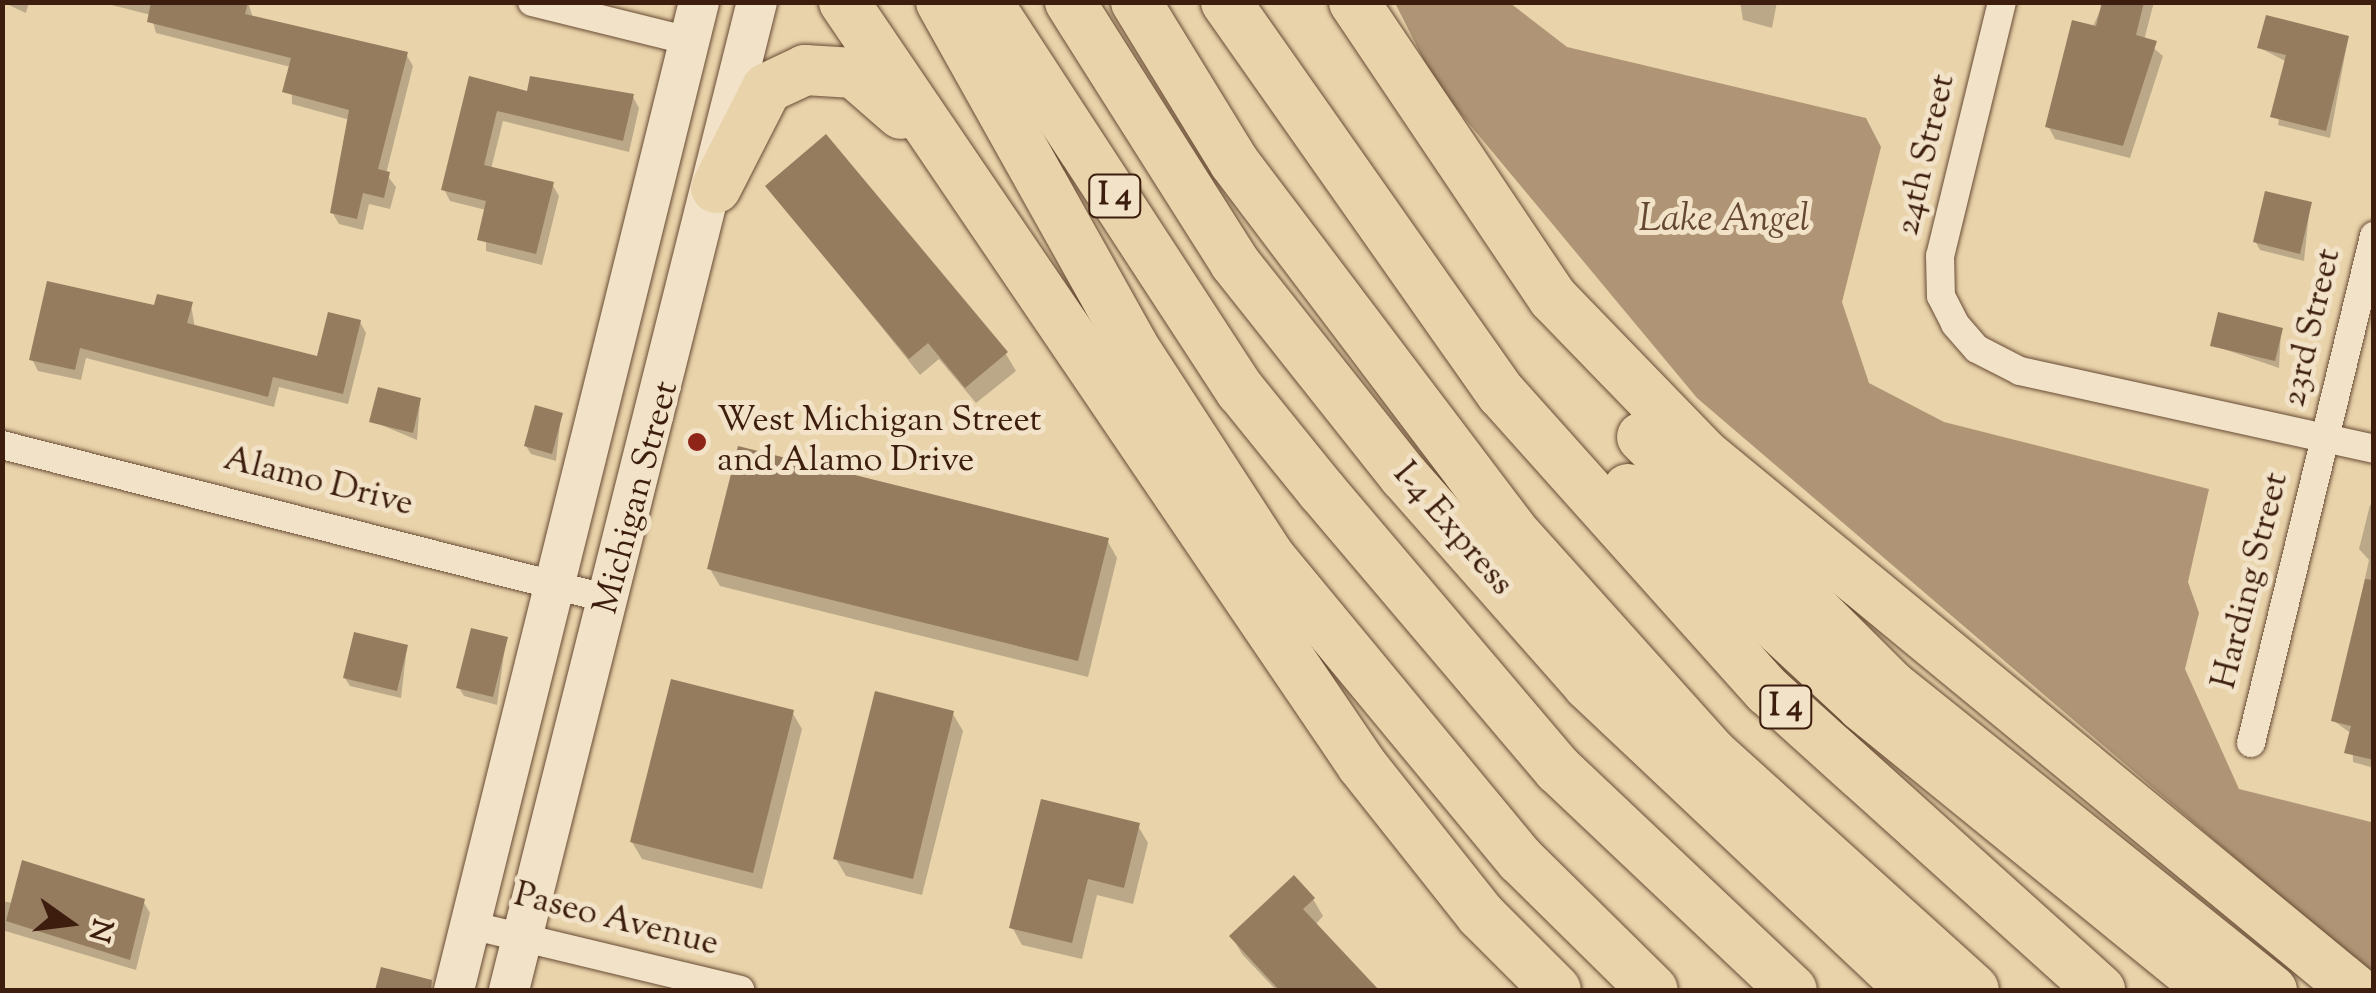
<!DOCTYPE html>
<style>
body{margin:0}
#map{position:relative;width:2376px;height:993px;overflow:hidden;background:#e9d3aa;font-family:"Sorts Mill Goudy",serif}
div>[style]{position:absolute}
[style*='--x']{left:calc(var(--x)*1px);top:calc(var(--y)*1px);width:calc(var(--w)*1px);rotate:calc(var(--a)*1deg)}
.water>*{inset:0;background:#af9575}
.shadow>*{inset:0;background:#0003}
.building>*{inset:0;background:#967c5f}
.roads{filter:drop-shadow(0 0 2px #684b35) drop-shadow(0 0 2px #684b35)}
.street>*{height:28px;margin:-14px;padding:0 14px;transform-origin:14px;border-radius:14px;background:#f1e2c8}
.secondary>*{height:40px;margin:-20px;padding:0 20px;transform-origin:20px;border-radius:20px;background:#f1e2c8}
.highway>*{height:50px;margin:-25px;padding:0 25px;transform-origin:25px;border-radius:25px;background:#e9d3aa}
.dots>*{width:28px;height:28px;translate:-50% -50%;box-sizing:border-box;border:5px solid #f1e2c8;border-radius:50%}
span{translate:-50% -50%;white-space:nowrap;text-align:center;line-height:1.15;-webkit-text-stroke:10px #f1e2c8;paint-order:stroke}
.shield-label span{padding:2px 8px;background:#f1e2c8;border:2px solid;border-radius:8px;-webkit-text-stroke-width:0}
.shield-label{font-size:32px;color:#3d1e0e;font-weight:700}
.street-label{font-size:35px;color:#3d1e0e}
.poi-label{font-size:35px;color:#3d1e0e}
.left{translate:0 -50%;text-align:left}
.water-label{font-size:38px;color:#654832;font-style:italic}
.frame{position:absolute;inset:0;border:5px solid #3d1e0e;pointer-events:none}
.north{position:absolute;left:20px;top:873px;width:100px;height:100px;-webkit-text-stroke:8px #f1e2c8;paint-order:stroke;rotate:104deg;font-size:28px;font-weight:700;line-height:40px;text-align:center;color:#3d1e0e}
.north::after{content:'';display:block;margin:auto;width:35px;height:45px;background:#3d1e0e;clip-path:polygon(50% 0,100% 100%,50% 72%,0 100%)}
</style>
<div id="map">
<div class="water">
<div style="clip-path:polygon(1395px 3px,1510px 3px,1567px 47px,1866px 118px,1881px 147px,1842px 302px,1869px 383px,1944px 422px,2209px 489px,2188px 582px,2199px 613px,2185px 669px,2239px 789px,2371px 822px,2373px 976px,1697px 398px,1436px 84px)"></div>
</div>
<div class="shadow">
<div style="clip-path:polygon(2px 2px,29px 2px,26px 13px)"></div>
<div style="clip-path:polygon(100px 2px,248px 2px,253px 18px,406px 54px,413px 66px,386px 174px,396px 187px,390px 209px,369px 204px,363px 230px,339px 224px,332px 212px,350px 120px,292px 104px,291px 67px,156px 33px,151px 15px)"></div>
<div style="clip-path:polygon(1740px 2px,1777px 2px,1772px 28px,1743px 20px)"></div>
<div style="clip-path:polygon(2104px 2px,2154px 2px,2144px 40px,2163px 56px,2130px 158px,2055px 139px,2048px 126px)"></div>
<div style="clip-path:polygon(2348px 38px,2330px 138px,2278px 125px,2287px 62px,2260px 48px)"></div>
<div style="clip-path:polygon(471px 79px,529px 94px,633px 97px,639px 108px,629px 152px,503px 121px,491px 169px,552px 184px,559px 196px,542px 265px,486px 251px,486px 210px,450px 201px,444px 189px)"></div>
<div style="clip-path:polygon(768px 186px,1006px 354px,1016px 371px,976px 403px,939px 359px,920px 375px)"></div>
<div style="clip-path:polygon(2310px 204px,2304px 261px,2260px 250px,2255px 241px)"></div>
<div style="clip-path:polygon(191px 305px,195px 328px,318px 359px,360px 322px,366px 333px,348px 404px,279px 387px,274px 407px,86px 358px,81px 380px,38px 371px,32px 359px,156px 308px)"></div>
<div style="clip-path:polygon(2281px 330px,2279px 368px,2212px 345px)"></div>
<div style="clip-path:polygon(420px 401px,417px 440px,372px 421px)"></div>
<div style="clip-path:polygon(561px 415px,556px 461px,531px 454px,526px 446px)"></div>
<div style="clip-path:polygon(2370px 505px,2374px 506px,2374px 768px,2353px 762px,2352px 734px,2334px 721px,2369px 560px,2359px 549px)"></div>
<div style="clip-path:polygon(1107px 540px,1117px 558px,1088px 677px,720px 586px,710px 569px)"></div>
<div style="clip-path:polygon(506px 639px,497px 705px,464px 696px,459px 688px)"></div>
<div style="clip-path:polygon(407px 647px,401px 698px,350px 686px,345px 678px)"></div>
<div style="clip-path:polygon(792px 712px,802px 729px,762px 889px,642px 859px,632px 842px)"></div>
<div style="clip-path:polygon(953px 714px,963px 731px,922px 895px,846px 876px,836px 859px)"></div>
<div style="clip-path:polygon(1138px 826px,1148px 843px,1133px 904px,1097px 895px,1082px 959px,1022px 945px,1012px 927px)"></div>
<div style="clip-path:polygon(23px 863px,143px 901px,150px 913px,136px 970px,2px 930px,2px 901px,13px 903px)"></div>
<div style="clip-path:polygon(1313px 899px,1323px 916px,1315px 925px,1376px 990px,1276px 990px,1242px 954px,1232px 937px)"></div>
</div>
<div class="building">
<div style="clip-path:polygon(151px 2px,248px 2px,245px 14px,408px 52px,378px 169px,390px 172px,384px 198px,363px 193px,357px 219px,330px 213px,349px 110px,282px 92px,291px 58px,147px 22px)"></div>
<div style="clip-path:polygon(2102px 2px,2144px 2px,2136px 35px,2157px 41px,2123px 146px,2045px 127px,2072px 20px,2096px 26px)"></div>
<div style="clip-path:polygon(2266px 15px,2349px 36px,2326px 131px,2270px 117px,2286px 55px,2257px 48px)"></div>
<div style="clip-path:polygon(469px 76px,527px 91px,530px 76px,634px 94px,623px 141px,497px 111px,484px 165px,554px 182px,536px 254px,477px 240px,486px 201px,441px 190px)"></div>
<div style="clip-path:polygon(826px 134px,1008px 352px,965px 388px,928px 343px,909px 359px,765px 186px)"></div>
<div style="clip-path:polygon(2265px 191px,2312px 202px,2300px 254px,2253px 242px)"></div>
<div style="clip-path:polygon(47px 281px,154px 305px,157px 294px,193px 302px,187px 323px,317px 356px,328px 312px,361px 320px,343px 394px,273px 377px,268px 397px,80px 348px,75px 370px,29px 360px)"></div>
<div style="clip-path:polygon(2218px 312px,2283px 328px,2275px 361px,2210px 346px)"></div>
<div style="clip-path:polygon(378px 387px,421px 398px,413px 433px,369px 422px)"></div>
<div style="clip-path:polygon(535px 405px,563px 413px,552px 454px,524px 446px)"></div>
<div style="clip-path:polygon(738px 446px,1109px 538px,1078px 661px,707px 569px)"></div>
<div style="clip-path:polygon(2365px 579px,2374px 580px,2374px 760px,2344px 753px,2351px 726px,2331px 721px)"></div>
<div style="clip-path:polygon(471px 628px,508px 637px,493px 697px,456px 688px)"></div>
<div style="clip-path:polygon(354px 632px,408px 645px,397px 691px,343px 678px)"></div>
<div style="clip-path:polygon(671px 679px,794px 710px,753px 873px,630px 842px)"></div>
<div style="clip-path:polygon(875px 691px,954px 711px,913px 879px,833px 859px)"></div>
<div style="clip-path:polygon(1041px 799px,1140px 823px,1124px 888px,1088px 879px,1072px 943px,1009px 928px)"></div>
<div style="clip-path:polygon(22px 860px,145px 899px,130px 960px,6px 921px)"></div>
<div style="clip-path:polygon(1294px 875px,1315px 898px,1303px 909px,1379px 990px,1279px 990px,1229px 936px)"></div>
<div style="clip-path:polygon(381px 967px,432px 980px,431px 990px,375px 990px)"></div>
</div>
<div class="roads">
<div class="street">
<div style="--x:532;--y:2;--w:163;--a:13.9"></div>
<div style="--x:2002;--y:2;--w:261;--a:103.7"></div>
<div style="--x:1940;--y:256;--w:40;--a:88.6"></div>
<div style="--x:1941;--y:296;--w:31;--a:63"></div>
<div style="--x:1955;--y:324;--w:33;--a:49"></div>
<div style="--x:1977;--y:349;--w:48;--a:27.1"></div>
<div style="--x:2020;--y:371;--w:362;--a:12.4"></div>
<div style="--x:2;--y:445;--w:630;--a:14.23"></div>
<div style="--x:2251;--y:743;--w:522;--a:-76.36"></div>
<div style="--x:474;--y:926;--w:274;--a:13.5"></div>
</div>
<div class="secondary">
<div style="--x:454;--y:990;--w:1018;--a:-76.07"></div>
<div style="--x:509;--y:990;--w:1019;--a:-75.91"></div>
</div>
<div class="highway">
<div style="--x:844;--y:2;--w:922;--a:55.83"></div>
<div style="--x:1362;--y:765;--w:191;--a:51.6"></div>
<div style="--x:1481;--y:915;--w:106;--a:45"></div>
<div style="--x:941;--y:2;--w:394;--a:60.8"></div>
<div style="--x:1133;--y:346;--w:252;--a:57"></div>
<div style="--x:1270;--y:557;--w:393;--a:50.4"></div>
<div style="--x:1521;--y:860;--w:185;--a:44.6"></div>
<div style="--x:987;--y:2;--w:465;--a:56.9"></div>
<div style="--x:1241;--y:391;--w:129;--a:51"></div>
<div style="--x:1322;--y:491;--w:365;--a:49.7"></div>
<div style="--x:1558;--y:769;--w:322;--a:43.4"></div>
<div style="--x:1070;--y:2;--w:309;--a:57.7"></div>
<div style="--x:1235;--y:263;--w:272;--a:51.6"></div>
<div style="--x:1404;--y:476;--w:278;--a:48.6"></div>
<div style="--x:1588;--y:685;--w:445;--a:43.3"></div>
<div style="--x:1136;--y:2;--w:188;--a:58.5"></div>
<div style="--x:1234;--y:162;--w:461;--a:52.9"></div>
<div style="--x:1512;--y:530;--w:300;--a:48.1"></div>
<div style="--x:1712;--y:753;--w:353;--a:42.1"></div>
<div style="--x:1226;--y:2;--w:479;--a:54.9"></div>
<div style="--x:1502;--y:394;--w:399;--a:48.2"></div>
<div style="--x:1768;--y:691;--w:447;--a:42"></div>
<div style="--x:1354;--y:2;--w:357;--a:56.1"></div>
<div style="--x:1553;--y:298;--w:217;--a:45.9"></div>
<div style="--x:1704;--y:454;--w:843;--a:39.47"></div>
<div style="--x:716;--y:188;--w:112;--a:-63"></div>
<div style="--x:767;--y:88;--w:42;--a:-25.3"></div>
<div style="--x:805;--y:70;--w:49;--a:3.5"></div>
<div style="--x:854;--y:73;--w:62;--a:41.1"></div>
<div style="--x:1642;--y:437;--w:353;--a:44.9"></div>
<div style="--x:1892;--y:686;--w:487;--a:38.7"></div>
<div style="--x:1628;--y:489;--w:319;--a:42.8"></div>
<div style="--x:1862;--y:706;--w:450;--a:39.1"></div>
</div>
</div>
<div class="dots">
<div style="left:697px;top:442px;background:#8f2418"></div>
</div>
<div class="shield-label">
<span style="left:1115px;top:196px">I 4</span>
<span style="left:1786px;top:707px">I 4</span>
</div>
<div class="street-label">
<span style="left:1927px;top:155px;rotate:-77deg">24th Street</span>
<span style="left:2313px;top:328px;rotate:-77deg">23rd Street</span>
<span style="left:318px;top:483px;rotate:14deg">Alamo Drive</span>
<span style="left:638px;top:498px;rotate:-75deg">Michigan Street</span>
<span style="left:1452px;top:530px;rotate:49deg">I-4 Express</span>
<span style="left:2252px;top:581px;rotate:-76deg">Harding Street</span>
<span style="left:616px;top:921px;rotate:14deg">Paseo Avenue</span>
</div>
<div class="poi-label">
<span class="left" style="left:717px;top:442px">West Michigan Street<br>and Alamo Drive</span>
</div>
<div class="water-label">
<span style="left:1724px;top:222px">Lake Angel</span>
</div>
<div class="frame"></div>
<div class="north">N</div>
</div>
